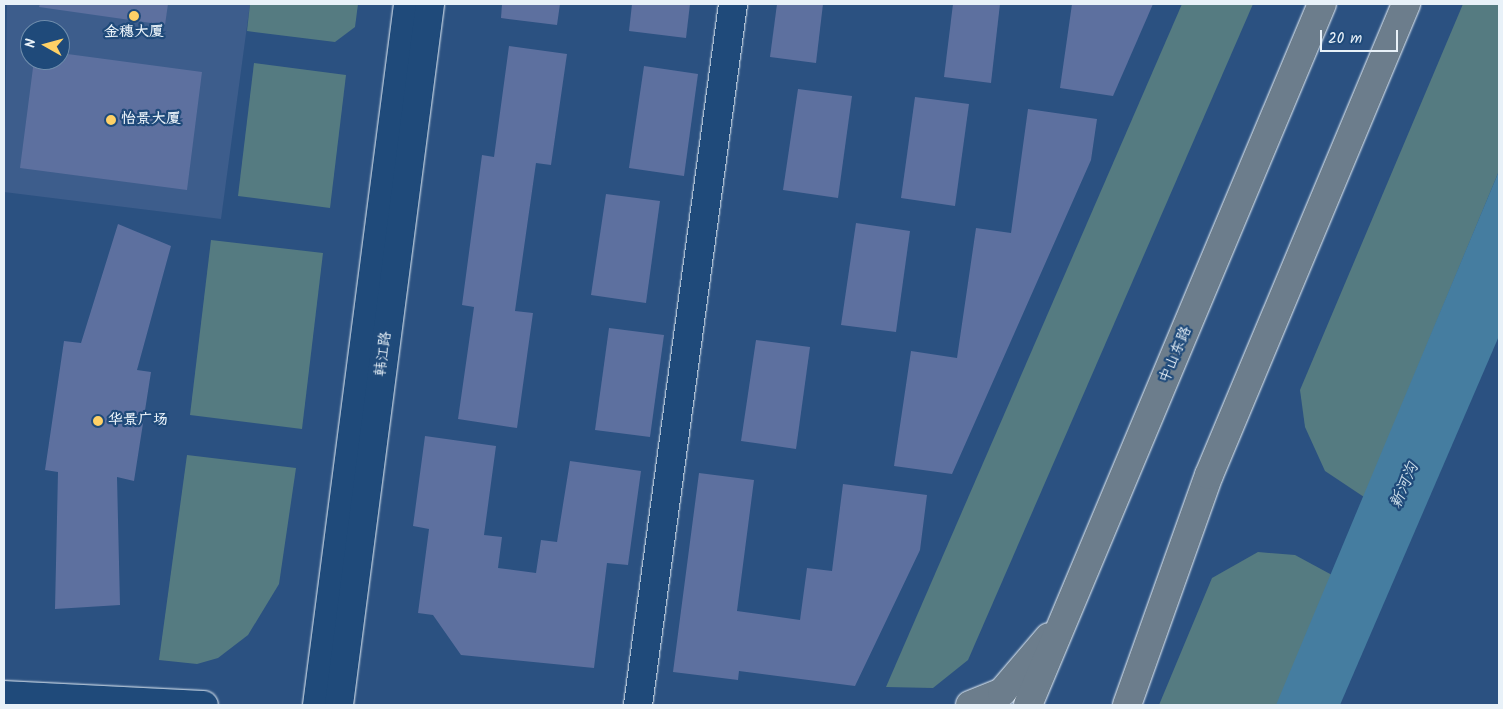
<!DOCTYPE html>
<meta charset="utf-8">
<style>
body{margin:0}
#map{position:relative;width:1503px;height:709px;overflow:hidden;background:#2b5181;font-family:Kalam,"LXGW WenKai TC",sans-serif}
div>[style]{position:absolute}
[style*='--x']{left:calc(var(--x)*1px);top:calc(var(--y)*1px);width:calc(var(--w)*1px);rotate:calc(var(--a)*1deg)}
.built>*{inset:0;background:#3d5d8c}
.green>*{inset:0;background:#557b81}
.water>*{inset:0;background:#457da0}
.building>*{inset:0;background:#5d709f}
.roads{filter:drop-shadow(0 0 1px #e8f1f8) drop-shadow(0 0 1px #e8f1f8)}
.minor>*{height:28px;margin:-14px;padding:0 14px;transform-origin:14px;border-radius:14px;background:#1f4a7a}
.tertiary>*{height:28px;margin:-14px;padding:0 14px;transform-origin:14px;border-radius:14px;background:#1f4a7a}
.primary>*{height:28px;margin:-14px;padding:0 14px;transform-origin:14px;border-radius:14px;background:#6c7d8c}
.dots>*{width:14px;height:14px;translate:-50% -50%;box-sizing:border-box;border:2px solid #1f4a7a;border-radius:50%}
span{translate:-50% -50%;white-space:nowrap;text-align:center;line-height:1.15;-webkit-text-stroke:4.5px #1f4a7a;paint-order:stroke}
.poi-label{font-size:15px;color:#e8f1f8;font-weight:700}
.left{translate:0 -50%;text-align:left}
.street-label{font-size:15px;color:#e8f1f8}
.water-label{font-size:16px;color:#d0e0eb;font-style:italic}
.frame{position:absolute;inset:0;border:5px solid #e8f1f8;pointer-events:none}
.north{position:absolute;left:20px;top:20px;width:50px;height:50px;box-sizing:border-box;background:#1f4a7a;border:1px solid #6f8dac;border-radius:50%;rotate:277deg;font-size:14px;font-weight:700;line-height:20px;text-align:center;color:#e8f1f8}
.north::after{content:'';display:block;margin:auto;width:18px;height:22px;background:#ffd166;clip-path:polygon(50% 0,100% 100%,50% 72%,0 100%)}
.scale{position:absolute;left:1320px;top:30px;width:78px;height:22px;box-sizing:border-box;border:2px solid #e8f1f8;border-top:0;padding-left:6px;font-size:15px;line-height:18px;white-space:nowrap;color:#e8f1f8;-webkit-text-stroke:4px #1f4a7a;paint-order:stroke}
</style>
<div id="map">
<div class="built">
<div style="clip-path:polygon(evenodd,7px 4px,250px 4px,221px 219px,4px 192px,7px 4px,30px 30px,60px 30px,60px 60px,30px 60px,30px 30px)"></div>
</div>
<div class="green">
<div style="clip-path:polygon(250px 4px,358px 4px,355px 27px,335px 42px,247px 31px)"></div>
<div style="clip-path:polygon(1182px 4px,1253px 4px,968px 660px,933px 688px,886px 687px)"></div>
<div style="clip-path:polygon(1463px 4px,1499px 4px,1499px 171px,1364px 497px,1325px 471px,1305px 427px,1300px 390px)"></div>
<div style="clip-path:polygon(254px 63px,346px 75px,330px 208px,238px 196px)"></div>
<div style="clip-path:polygon(211px 240px,323px 253px,302px 429px,190px 415px)"></div>
<div style="clip-path:polygon(187px 455px,296px 468px,279px 584px,248px 635px,218px 658px,197px 664px,159px 660px)"></div>
<div style="clip-path:polygon(1258px 552px,1295px 555px,1332px 575px,1277px 705px,1159px 705px,1212px 578px)"></div>
</div>
<div class="water">
<div style="clip-path:polygon(1499px 171px,1499px 336px,1340px 705px,1276px 705px)"></div>
</div>
<div class="building">
<div style="clip-path:polygon(40px 4px,168px 4px,165px 25px,39px 7px)"></div>
<div style="clip-path:polygon(502px 4px,560px 4px,557px 25px,501px 18px)"></div>
<div style="clip-path:polygon(632px 4px,690px 4px,686px 38px,629px 31px)"></div>
<div style="clip-path:polygon(777px 4px,823px 4px,816px 63px,770px 57px)"></div>
<div style="clip-path:polygon(953px 4px,1000px 4px,991px 83px,944px 77px)"></div>
<div style="clip-path:polygon(1072px 4px,1153px 4px,1113px 96px,1060px 88px)"></div>
<div style="clip-path:polygon(509px 46px,567px 54px,551px 165px,536px 163px,515px 311px,533px 313px,517px 428px,458px 419px,474px 307px,462px 305px,482px 155px,494px 157px)"></div>
<div style="clip-path:polygon(60px 53px,202px 72px,187px 190px,20px 168px,34px 60px,60px 60px)"></div>
<div style="clip-path:polygon(644px 66px,698px 74px,684px 176px,629px 168px)"></div>
<div style="clip-path:polygon(798px 89px,852px 96px,838px 198px,783px 190px)"></div>
<div style="clip-path:polygon(915px 97px,969px 104px,955px 206px,901px 198px)"></div>
<div style="clip-path:polygon(1028px 109px,1097px 119px,1091px 160px,952px 474px,894px 466px,911px 351px,957px 358px,976px 228px,1011px 233px)"></div>
<div style="clip-path:polygon(606px 194px,660px 201px,646px 303px,591px 295px)"></div>
<div style="clip-path:polygon(856px 223px,910px 231px,896px 332px,841px 325px)"></div>
<div style="clip-path:polygon(118px 224px,171px 246px,137px 370px,151px 372px,134px 481px,117px 477px,120px 605px,55px 609px,58px 472px,45px 470px,64px 341px,81px 343px)"></div>
<div style="clip-path:polygon(609px 328px,664px 335px,650px 437px,595px 430px)"></div>
<div style="clip-path:polygon(756px 340px,810px 347px,796px 449px,741px 441px)"></div>
<div style="clip-path:polygon(425px 436px,496px 446px,484px 535px,502px 537px,498px 568px,536px 573px,541px 540px,557px 542px,570px 461px,641px 471px,628px 565px,607px 563px,594px 668px,461px 655px,433px 615px,418px 613px,429px 529px,413px 526px)"></div>
<div style="clip-path:polygon(699px 473px,754px 480px,737px 611px,800px 620px,807px 568px,832px 571px,843px 484px,927px 495px,920px 550px,855px 686px,739px 671px,738px 680px,673px 672px)"></div>
</div>
<div class="roads">
<div class="minor">
<div style="--x:638;--y:705;--w:707;--a:-82.28"></div>
</div>
<div class="tertiary">
<div style="--x:4;--y:695;--w:200;--a:2.9"></div>
<div style="--x:317;--y:705;--w:707;--a:-82.6"></div>
<div style="--x:339;--y:705;--w:707;--a:-82.6"></div>
</div>
<div class="primary">
<div style="--x:970;--y:705;--w:35;--a:-22"></div>
<div style="--x:1002;--y:692;--w:72;--a:-49.5"></div>
<div style="--x:1028;--y:705;--w:760;--a:-67.25"></div>
<div style="--x:1127;--y:705;--w:244;--a:-70.4"></div>
<div style="--x:1209;--y:475;--w:511;--a:-67.3"></div>
</div>
</div>
<div class="dots">
<div style="left:134px;top:16px;background:#ffd166"></div>
<div style="left:111px;top:120px;background:#ffd166"></div>
<div style="left:98px;top:421px;background:#ffd166"></div>
</div>
<div class="poi-label">
<span style="left:134px;top:33px">金穗大厦</span>
<span class="left" style="left:121px;top:120px">怡景大厦</span>
<span class="left" style="left:108px;top:421px">华景广场</span>
</div>
<div class="street-label">
<span style="left:384px;top:354px;rotate:-83deg">韩江路</span>
<span style="left:1176px;top:355px;rotate:-67deg">中山东路</span>
</div>
<div class="water-label">
<span style="left:1405px;top:486px;rotate:-67deg">新河沟</span>
</div>
<div class="frame"></div>
<div class="north">N</div>
<div class="scale">20 m</div>
</div>
